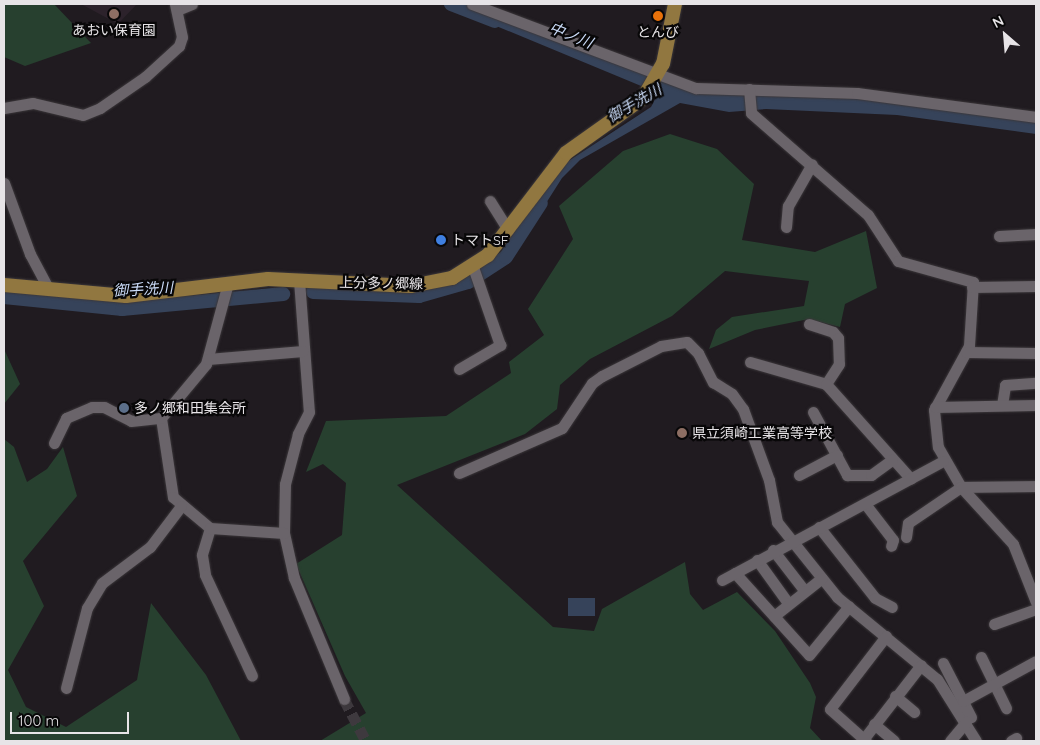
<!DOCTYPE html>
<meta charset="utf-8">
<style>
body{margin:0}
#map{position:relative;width:1040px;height:745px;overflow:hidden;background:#201b20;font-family:Quicksand,"Noto Sans JP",sans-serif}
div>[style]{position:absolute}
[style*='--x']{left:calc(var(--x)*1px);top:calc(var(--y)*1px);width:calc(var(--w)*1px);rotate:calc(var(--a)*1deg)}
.built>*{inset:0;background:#2c222b}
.green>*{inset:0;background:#27402f}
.water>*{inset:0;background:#36435a}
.river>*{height:14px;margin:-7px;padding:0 7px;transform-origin:7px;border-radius:7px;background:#36435a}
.minor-tunnel>*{height:11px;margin-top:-5.5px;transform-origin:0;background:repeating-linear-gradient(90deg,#3e393e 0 11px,transparent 0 16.5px)}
.roads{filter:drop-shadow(0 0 1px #3b373a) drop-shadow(0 0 1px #3b373a)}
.minor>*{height:11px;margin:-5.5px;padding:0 5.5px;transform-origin:5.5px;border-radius:5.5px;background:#6a646a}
.major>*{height:14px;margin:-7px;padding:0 7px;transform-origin:7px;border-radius:7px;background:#917740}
.dots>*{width:14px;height:14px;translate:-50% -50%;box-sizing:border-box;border:2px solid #080708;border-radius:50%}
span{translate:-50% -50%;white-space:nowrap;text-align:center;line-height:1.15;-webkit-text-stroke:4.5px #080708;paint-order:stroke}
.poi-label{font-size:14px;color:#e7e4e7}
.left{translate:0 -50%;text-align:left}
.street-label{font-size:14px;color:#e7e4e7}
.water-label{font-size:15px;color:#cbdcf9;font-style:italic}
.frame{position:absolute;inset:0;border:5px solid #e7e4e7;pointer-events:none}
.north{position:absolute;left:980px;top:10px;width:50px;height:50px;-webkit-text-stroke:4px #080708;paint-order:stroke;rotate:333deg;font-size:14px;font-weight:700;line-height:20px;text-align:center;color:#e7e4e7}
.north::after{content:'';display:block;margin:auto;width:18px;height:22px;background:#e7e4e7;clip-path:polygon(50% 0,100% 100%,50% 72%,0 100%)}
.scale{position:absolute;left:10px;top:712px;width:119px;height:22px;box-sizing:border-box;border:2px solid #e7e4e7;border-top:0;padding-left:6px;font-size:15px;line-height:18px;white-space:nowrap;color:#e7e4e7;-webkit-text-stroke:4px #080708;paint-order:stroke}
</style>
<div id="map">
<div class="built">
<div style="clip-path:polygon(81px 4px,137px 4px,118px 24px)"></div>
</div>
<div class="green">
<div style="clip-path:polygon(4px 4px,54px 4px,91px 43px,25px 66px,4px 57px)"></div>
<div style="clip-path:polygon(670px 134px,717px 149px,754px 184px,742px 240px,815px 252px,866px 231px,877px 288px,845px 304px,840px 327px,809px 319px,755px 330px,709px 349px,716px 330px,732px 317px,804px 306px,809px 281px,725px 271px,672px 316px,590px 359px,560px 385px,557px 409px,525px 434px,397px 485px,553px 627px,594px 631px,602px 609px,685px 562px,690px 594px,703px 610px,737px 592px,775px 631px,810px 683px,816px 697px,810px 728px,822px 741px,320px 741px,366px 713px,345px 676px,296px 564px,342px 535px,346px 483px,323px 464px,306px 472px,326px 421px,446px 416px,511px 373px,509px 362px,544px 335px,528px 309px,573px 239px,559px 206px,623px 151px)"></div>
<div style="clip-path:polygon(4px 349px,20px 384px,4px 404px)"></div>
<div style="clip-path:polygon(4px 439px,14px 447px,27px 482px,47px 469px,63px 447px,77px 496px,23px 561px,44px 606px,8px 670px,26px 707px,66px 727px,137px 680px,151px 603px,206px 675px,241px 741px,4px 741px)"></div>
</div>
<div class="water">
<div style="clip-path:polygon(480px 11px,697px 94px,858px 99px,1036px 121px,1036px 134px,897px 115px,766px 109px,729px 112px,680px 103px,580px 160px,562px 178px,536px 219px,528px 215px,567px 162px,651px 107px,658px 93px,477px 18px)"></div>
<div style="clip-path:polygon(568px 598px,595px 598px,595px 616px,568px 616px)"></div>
</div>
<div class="river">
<div style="--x:451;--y:4;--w:47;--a:21.1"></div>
<div style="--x:313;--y:292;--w:106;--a:2.2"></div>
<div style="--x:419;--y:296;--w:51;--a:-15.9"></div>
<div style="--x:468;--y:282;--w:45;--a:-33.3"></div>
<div style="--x:506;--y:257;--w:64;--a:-57.1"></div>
<div style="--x:4;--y:297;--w:119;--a:5.8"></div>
<div style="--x:122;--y:309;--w:162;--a:-5.3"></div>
</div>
<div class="minor-tunnel">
<div style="--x:344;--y:699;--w:47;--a:62.4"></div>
</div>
<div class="roads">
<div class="minor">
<div style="--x:472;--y:4;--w:239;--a:20.6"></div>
<div style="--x:696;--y:88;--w:161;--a:1.8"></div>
<div style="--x:857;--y:93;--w:181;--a:7.6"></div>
<div style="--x:177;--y:10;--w:16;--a:-22"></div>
<div style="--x:749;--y:89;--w:24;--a:85"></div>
<div style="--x:751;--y:113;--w:155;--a:41.1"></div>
<div style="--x:868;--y:215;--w:55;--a:56.9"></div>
<div style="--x:898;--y:261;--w:78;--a:15.6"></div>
<div style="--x:973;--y:282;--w:64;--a:93.6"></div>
<div style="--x:969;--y:346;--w:73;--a:118.7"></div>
<div style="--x:934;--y:410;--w:37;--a:84"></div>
<div style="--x:938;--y:447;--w:46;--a:60.1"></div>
<div style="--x:961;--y:487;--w:77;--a:47.6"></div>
<div style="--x:1013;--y:544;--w:62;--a:68.4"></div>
<div style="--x:4;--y:108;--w:29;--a:-10"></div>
<div style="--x:33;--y:103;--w:51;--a:13.5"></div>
<div style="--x:83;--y:115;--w:18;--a:-22"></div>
<div style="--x:100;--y:108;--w:55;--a:-34.6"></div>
<div style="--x:145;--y:77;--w:46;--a:-42.4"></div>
<div style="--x:179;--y:46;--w:9;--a:-72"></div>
<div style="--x:182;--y:37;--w:34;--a:-102"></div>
<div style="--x:4;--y:183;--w:76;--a:69.9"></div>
<div style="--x:30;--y:254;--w:40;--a:62"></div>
<div style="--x:490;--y:201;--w:34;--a:58"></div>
<div style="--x:786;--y:227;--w:21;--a:-85"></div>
<div style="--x:788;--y:206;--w:48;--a:-60.3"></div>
<div style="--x:999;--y:236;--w:37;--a:-3"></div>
<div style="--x:299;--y:280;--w:132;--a:85.7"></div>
<div style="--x:309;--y:412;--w:25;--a:117"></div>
<div style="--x:298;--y:434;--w:52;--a:104.6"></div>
<div style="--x:285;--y:484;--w:49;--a:91.2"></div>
<div style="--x:284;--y:533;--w:46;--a:77.5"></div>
<div style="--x:294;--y:578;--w:131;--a:67.5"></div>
<div style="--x:228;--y:283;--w:84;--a:105.2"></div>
<div style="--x:206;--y:364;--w:70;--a:129.8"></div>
<div style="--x:161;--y:418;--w:80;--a:81.4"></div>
<div style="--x:173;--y:497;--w:48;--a:40"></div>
<div style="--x:210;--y:528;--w:28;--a:107"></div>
<div style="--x:202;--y:555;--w:20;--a:81"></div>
<div style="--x:205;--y:575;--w:111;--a:65"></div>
<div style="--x:972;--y:287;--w:64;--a:-0.9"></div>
<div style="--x:809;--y:324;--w:25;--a:18"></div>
<div style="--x:833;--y:332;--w:8;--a:50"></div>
<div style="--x:838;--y:338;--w:26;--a:88"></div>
<div style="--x:839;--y:364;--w:24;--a:123"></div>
<div style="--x:966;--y:352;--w:70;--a:0.8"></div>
<div style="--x:208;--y:359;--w:95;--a:-4.8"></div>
<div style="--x:750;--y:362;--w:79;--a:16.1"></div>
<div style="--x:826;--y:384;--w:127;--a:48.2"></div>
<div style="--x:459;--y:369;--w:48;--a:-30.3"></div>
<div style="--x:500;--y:345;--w:83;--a:-109.1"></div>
<div style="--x:1002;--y:405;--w:20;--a:-81"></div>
<div style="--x:1005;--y:385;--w:31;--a:-4"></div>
<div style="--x:935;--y:407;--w:101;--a:-1.1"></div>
<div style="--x:813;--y:412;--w:72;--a:61.6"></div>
<div style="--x:847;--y:475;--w:24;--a:0"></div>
<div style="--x:871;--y:475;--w:26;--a:-36"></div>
<div style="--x:54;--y:443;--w:28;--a:-64"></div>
<div style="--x:66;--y:418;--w:28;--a:-23"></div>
<div style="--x:92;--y:407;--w:12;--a:0"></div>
<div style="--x:104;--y:407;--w:30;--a:27"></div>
<div style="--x:131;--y:421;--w:30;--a:-6"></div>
<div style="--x:459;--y:473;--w:112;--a:-23.6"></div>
<div style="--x:562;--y:428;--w:54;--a:-56.3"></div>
<div style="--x:592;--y:383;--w:12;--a:-35"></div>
<div style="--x:602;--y:376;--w:66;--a:-27"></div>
<div style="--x:661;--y:346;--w:26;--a:-9"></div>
<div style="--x:687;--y:342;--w:16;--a:45"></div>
<div style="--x:698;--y:353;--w:33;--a:63"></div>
<div style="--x:713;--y:382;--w:22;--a:32"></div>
<div style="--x:732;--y:394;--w:19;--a:54"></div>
<div style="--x:743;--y:409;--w:76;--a:69.9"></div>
<div style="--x:769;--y:480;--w:43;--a:79.2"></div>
<div style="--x:777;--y:522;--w:96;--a:51.3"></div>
<div style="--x:837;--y:597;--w:129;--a:39.4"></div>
<div style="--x:937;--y:679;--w:73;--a:57.8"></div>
<div style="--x:799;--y:475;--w:43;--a:-27.8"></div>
<div style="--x:866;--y:505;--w:44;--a:52.4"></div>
<div style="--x:893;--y:540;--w:6;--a:108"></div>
<div style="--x:819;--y:527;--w:90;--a:51.7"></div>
<div style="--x:875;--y:598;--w:19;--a:28"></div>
<div style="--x:210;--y:528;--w:74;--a:3.9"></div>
<div style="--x:906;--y:537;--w:14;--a:-82"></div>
<div style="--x:908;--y:523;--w:64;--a:-34.2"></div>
<div style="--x:961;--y:487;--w:75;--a:-0.8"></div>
<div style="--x:773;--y:550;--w:51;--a:52.2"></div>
<div style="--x:757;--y:560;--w:53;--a:54.2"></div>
<div style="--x:735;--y:573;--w:110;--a:47.9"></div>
<div style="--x:809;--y:655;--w:63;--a:-50.8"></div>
<div style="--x:722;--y:580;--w:251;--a:-28.3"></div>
<div style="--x:774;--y:616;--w:61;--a:-38.4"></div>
<div style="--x:994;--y:624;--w:45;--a:-19.7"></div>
<div style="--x:981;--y:657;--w:57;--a:63.9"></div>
<div style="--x:943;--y:663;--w:61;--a:62.6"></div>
<div style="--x:66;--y:688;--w:83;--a:-75.3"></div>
<div style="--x:87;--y:608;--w:29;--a:-59"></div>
<div style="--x:102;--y:583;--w:60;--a:-36.9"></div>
<div style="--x:150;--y:547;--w:51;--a:-52.9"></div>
<div style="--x:895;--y:696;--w:25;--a:40"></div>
<div style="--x:963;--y:701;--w:83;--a:-28.7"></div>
<div style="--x:874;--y:724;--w:26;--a:40"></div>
<div style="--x:862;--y:741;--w:96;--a:-52.2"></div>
<div style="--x:866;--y:741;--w:48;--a:-138.4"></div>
<div style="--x:830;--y:709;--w:92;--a:-52.5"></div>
<div style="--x:950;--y:741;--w:25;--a:-50"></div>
<div style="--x:1011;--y:741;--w:6;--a:-31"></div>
</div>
<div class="major">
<div style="--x:4;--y:285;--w:122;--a:5.2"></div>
<div style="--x:126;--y:296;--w:143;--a:-6.8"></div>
<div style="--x:268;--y:279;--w:143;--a:2.8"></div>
<div style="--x:411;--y:286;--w:42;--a:-11"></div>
<div style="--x:452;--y:278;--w:43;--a:-32.6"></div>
<div style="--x:488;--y:255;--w:128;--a:-52.6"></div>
<div style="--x:566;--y:153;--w:95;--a:-35.5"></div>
<div style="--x:643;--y:98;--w:39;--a:-60"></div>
<div style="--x:663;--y:64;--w:61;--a:-78.7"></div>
</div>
</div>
<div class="dots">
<div style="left:114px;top:14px;background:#8d6e63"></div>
<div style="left:658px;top:16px;background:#e8710a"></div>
<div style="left:441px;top:240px;background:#3f7fe0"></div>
<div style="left:124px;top:408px;background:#5c6f8a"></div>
<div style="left:682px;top:433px;background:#8d6e63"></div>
</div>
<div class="poi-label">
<span style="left:114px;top:30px">あおい保育園</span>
<span style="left:658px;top:32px">とんび</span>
<span class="left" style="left:451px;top:240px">トマトSF</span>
<span class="left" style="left:134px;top:408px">多ノ郷和田集会所</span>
<span class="left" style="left:692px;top:433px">県立須崎工業高等学校</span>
</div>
<div class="street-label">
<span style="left:381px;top:283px;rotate:1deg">上分多ノ郷線</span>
</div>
<div class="water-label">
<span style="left:571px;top:35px;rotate:22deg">中ノ川</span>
<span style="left:634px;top:103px;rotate:-30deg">御手洗川</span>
<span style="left:143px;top:289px;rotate:-3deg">御手洗川</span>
</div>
<div class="frame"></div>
<div class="north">N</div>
<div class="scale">100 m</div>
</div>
